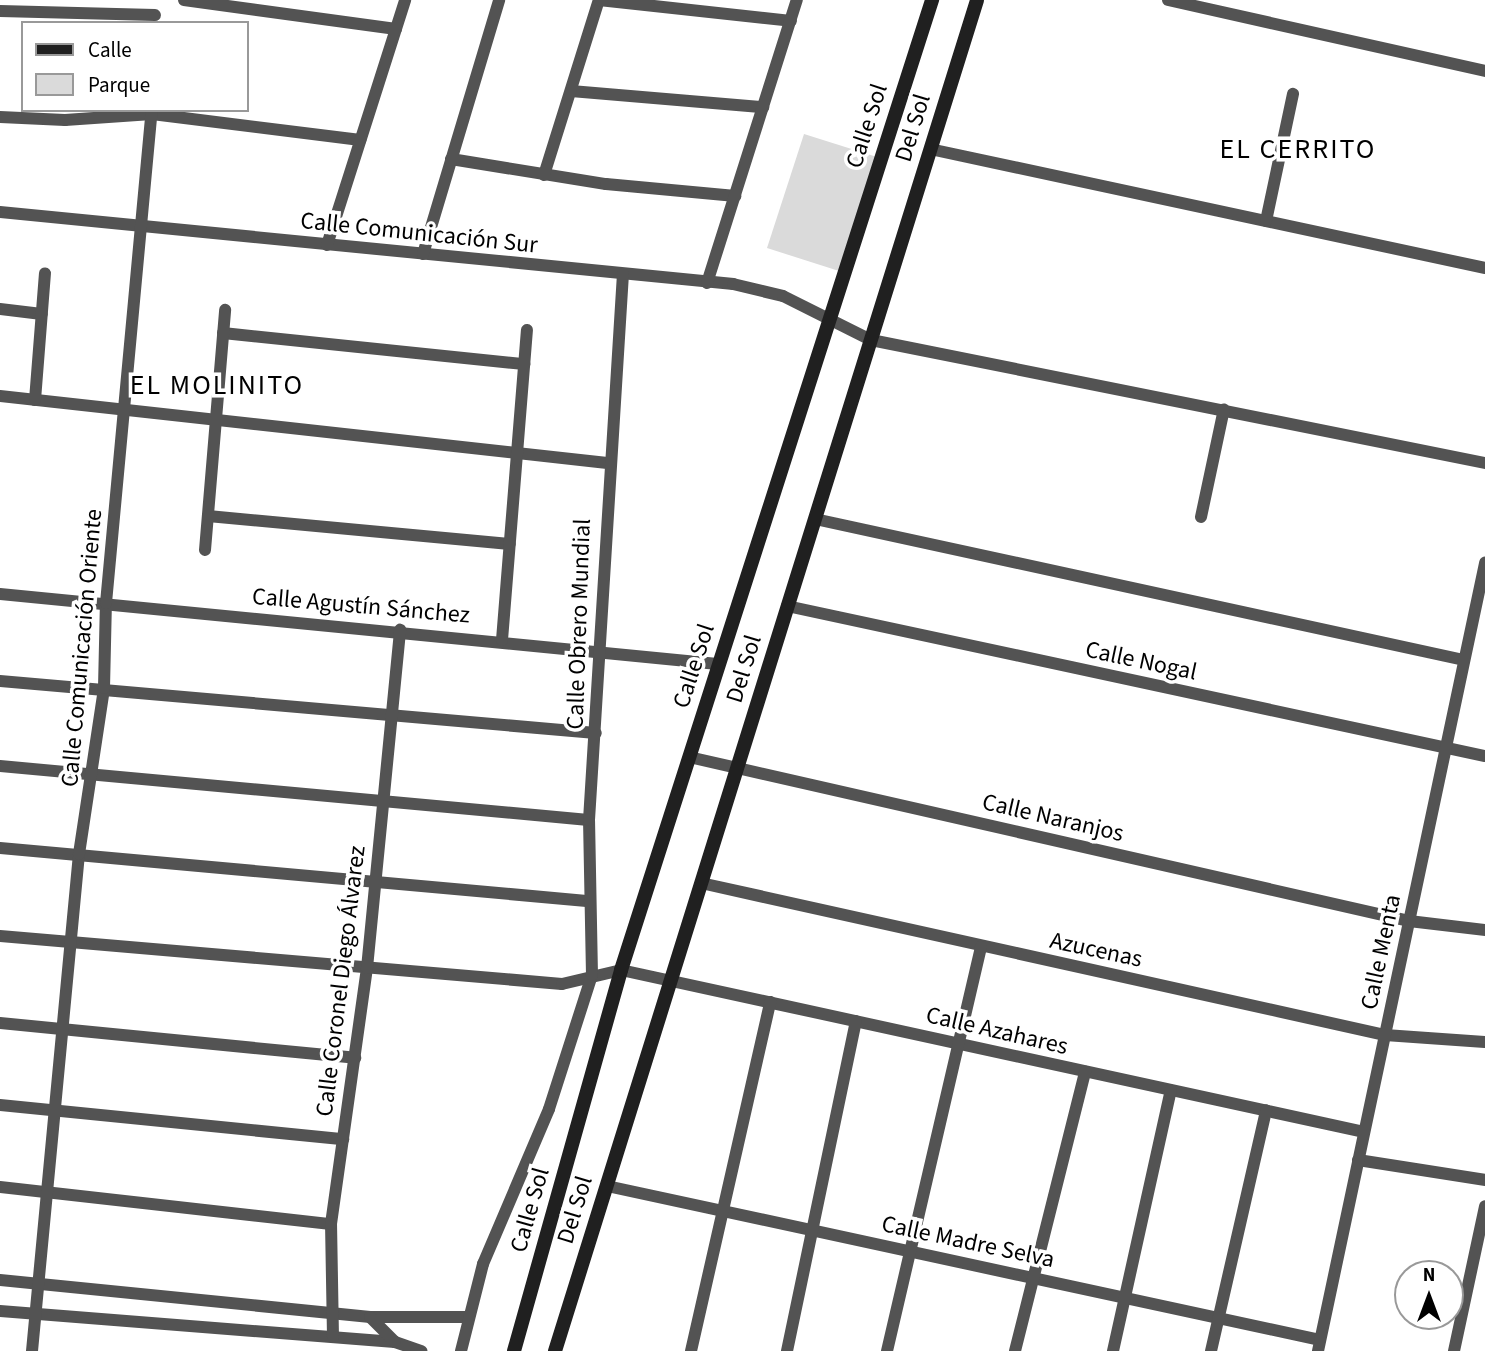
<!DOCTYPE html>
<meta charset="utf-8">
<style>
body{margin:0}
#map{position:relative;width:1485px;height:1351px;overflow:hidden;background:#fff;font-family:"Source Sans 3",sans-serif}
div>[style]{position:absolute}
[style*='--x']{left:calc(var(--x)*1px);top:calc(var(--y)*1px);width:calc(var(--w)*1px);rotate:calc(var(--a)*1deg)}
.green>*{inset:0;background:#dadada}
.street>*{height:12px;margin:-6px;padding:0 6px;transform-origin:6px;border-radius:6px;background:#535353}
.secondary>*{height:14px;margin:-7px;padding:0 7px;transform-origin:7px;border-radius:7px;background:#202020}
span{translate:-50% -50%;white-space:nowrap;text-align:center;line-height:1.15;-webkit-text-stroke:7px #fff;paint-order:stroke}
.street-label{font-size:24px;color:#000}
.quarter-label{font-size:28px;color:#000;letter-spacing:2px}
.legend{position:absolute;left:21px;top:21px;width:228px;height:91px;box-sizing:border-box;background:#fff;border:2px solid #999;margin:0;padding:9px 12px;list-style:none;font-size:21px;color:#000}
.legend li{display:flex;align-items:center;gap:14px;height:35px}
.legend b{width:35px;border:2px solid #999}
.north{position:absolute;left:1394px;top:1260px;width:70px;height:70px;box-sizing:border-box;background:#fff;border:2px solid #999;border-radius:50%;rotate:0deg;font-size:19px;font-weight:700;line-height:28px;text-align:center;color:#000}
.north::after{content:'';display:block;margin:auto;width:24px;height:32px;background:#000;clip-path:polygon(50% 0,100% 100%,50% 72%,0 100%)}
</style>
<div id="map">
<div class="green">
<div style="clip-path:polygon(804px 134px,877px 157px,839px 271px,767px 248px)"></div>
</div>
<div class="street">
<div style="--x:184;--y:0;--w:214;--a:7.8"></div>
<div style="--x:1168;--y:0;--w:325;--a:12.6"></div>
<div style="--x:0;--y:11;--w:155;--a:1.5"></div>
<div style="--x:571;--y:91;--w:193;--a:4.8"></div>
<div style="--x:0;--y:117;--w:65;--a:2.6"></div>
<div style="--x:65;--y:120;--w:87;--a:-3.9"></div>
<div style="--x:152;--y:114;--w:210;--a:7.1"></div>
<div style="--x:930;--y:149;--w:568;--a:12.1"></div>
<div style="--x:451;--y:159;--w:157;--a:9.2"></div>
<div style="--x:606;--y:184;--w:130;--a:5.3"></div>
<div style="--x:544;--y:175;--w:183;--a:-72.6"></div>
<div style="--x:599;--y:0;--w:193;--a:6.2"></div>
<div style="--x:0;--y:212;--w:737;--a:5.61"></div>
<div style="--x:733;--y:284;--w:51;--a:13.5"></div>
<div style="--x:783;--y:296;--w:98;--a:26.6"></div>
<div style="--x:871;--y:340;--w:626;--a:11.33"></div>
<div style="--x:1266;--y:221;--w:130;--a:-78"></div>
<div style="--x:327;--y:245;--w:257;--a:-72.3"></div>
<div style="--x:423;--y:254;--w:265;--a:-73.3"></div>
<div style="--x:707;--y:283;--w:297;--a:-72.4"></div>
<div style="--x:0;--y:309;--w:42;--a:6.8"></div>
<div style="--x:223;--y:333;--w:303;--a:5.9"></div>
<div style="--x:0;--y:396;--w:611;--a:6.3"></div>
<div style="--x:35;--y:400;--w:127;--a:-85.5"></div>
<div style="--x:208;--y:516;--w:303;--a:5.3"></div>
<div style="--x:1201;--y:517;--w:110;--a:-78"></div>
<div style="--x:815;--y:519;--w:664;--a:12.26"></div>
<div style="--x:205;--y:550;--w:241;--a:-85.2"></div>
<div style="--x:0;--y:594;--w:721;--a:5.57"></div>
<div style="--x:787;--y:606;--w:714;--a:12.13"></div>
<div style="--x:502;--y:640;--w:311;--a:-85.4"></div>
<div style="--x:0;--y:681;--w:598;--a:4.99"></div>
<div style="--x:689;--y:757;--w:738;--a:12.83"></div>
<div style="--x:1409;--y:921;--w:77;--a:6.8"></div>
<div style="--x:0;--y:766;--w:591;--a:5.24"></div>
<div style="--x:0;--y:848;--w:589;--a:5.16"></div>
<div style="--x:701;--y:883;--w:701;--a:12.53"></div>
<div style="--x:1385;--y:1035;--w:100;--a:4"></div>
<div style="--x:0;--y:936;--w:564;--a:4.88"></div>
<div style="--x:562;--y:984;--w:61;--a:-13.3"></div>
<div style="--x:621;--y:970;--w:760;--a:12.3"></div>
<div style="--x:0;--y:1023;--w:357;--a:5.6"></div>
<div style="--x:0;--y:1105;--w:345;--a:5.7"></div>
<div style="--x:1358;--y:1160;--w:129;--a:8.9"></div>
<div style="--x:607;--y:1186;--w:729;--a:12.19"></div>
<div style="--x:0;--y:1187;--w:333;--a:6.4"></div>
<div style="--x:0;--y:1280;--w:372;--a:5.7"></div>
<div style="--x:370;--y:1317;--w:98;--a:0"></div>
<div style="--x:0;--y:1311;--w:396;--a:4.5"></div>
<div style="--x:395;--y:1342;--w:28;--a:19"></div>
<div style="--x:370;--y:1317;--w:35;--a:45"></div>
<div style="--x:333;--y:1337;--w:113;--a:-91"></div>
<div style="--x:331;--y:1224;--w:259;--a:-82"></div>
<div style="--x:367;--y:968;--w:340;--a:-84.4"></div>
<div style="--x:32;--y:1351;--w:499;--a:-84.6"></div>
<div style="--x:79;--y:854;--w:168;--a:-81.4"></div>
<div style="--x:104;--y:688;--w:85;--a:-88.7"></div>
<div style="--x:106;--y:603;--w:495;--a:-84.7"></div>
<div style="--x:461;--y:1351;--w:90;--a:-75.8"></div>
<div style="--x:483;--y:1264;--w:168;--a:-66.9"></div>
<div style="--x:549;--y:1109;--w:141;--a:-72.2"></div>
<div style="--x:592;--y:975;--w:155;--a:-91.1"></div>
<div style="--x:589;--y:820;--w:547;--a:-86.44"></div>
<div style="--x:691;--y:1351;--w:358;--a:-77.2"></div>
<div style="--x:787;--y:1351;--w:337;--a:-78.2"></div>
<div style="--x:887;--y:1351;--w:415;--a:-76.9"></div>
<div style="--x:1015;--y:1351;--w:288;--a:-75.9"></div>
<div style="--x:1113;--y:1351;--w:267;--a:-77.5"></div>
<div style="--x:1211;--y:1351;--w:247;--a:-77.1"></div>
<div style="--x:1318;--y:1351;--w:806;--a:-78.03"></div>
<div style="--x:1454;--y:1351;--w:148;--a:-77.9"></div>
</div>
<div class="secondary">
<div style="--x:514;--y:1351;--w:396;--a:-74.3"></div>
<div style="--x:621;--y:970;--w:1019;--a:-72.22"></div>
<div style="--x:555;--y:1351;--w:1415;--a:-72.65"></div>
</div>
<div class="street-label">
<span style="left:867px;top:126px;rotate:-72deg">Calle Sol</span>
<span style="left:913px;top:128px;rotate:-73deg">Del Sol</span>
<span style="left:419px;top:233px;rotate:6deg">Calle Comunicación Sur</span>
<span style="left:361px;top:606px;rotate:5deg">Calle Agustín Sánchez</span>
<span style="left:579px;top:624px;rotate:-88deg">Calle Obrero Mundial</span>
<span style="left:82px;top:648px;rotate:-85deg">Calle Comunicación Oriente</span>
<span style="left:1141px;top:661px;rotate:12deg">Calle Nogal</span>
<span style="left:694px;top:666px;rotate:-72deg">Calle Sol</span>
<span style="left:744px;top:669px;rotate:-73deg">Del Sol</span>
<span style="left:1053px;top:818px;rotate:13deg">Calle Naranjos</span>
<span style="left:1096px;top:950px;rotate:12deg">Azucenas</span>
<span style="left:1381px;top:952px;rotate:-78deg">Calle Menta</span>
<span style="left:341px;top:981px;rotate:-83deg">Calle Coronel Diego Álvarez</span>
<span style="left:997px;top:1031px;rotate:13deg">Calle Azahares</span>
<span style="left:530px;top:1210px;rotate:-74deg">Calle Sol</span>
<span style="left:575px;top:1210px;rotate:-73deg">Del Sol</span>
<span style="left:968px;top:1242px;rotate:12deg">Calle Madre Selva</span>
</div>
<div class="quarter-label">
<span style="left:1298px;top:149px">EL CERRITO</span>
<span style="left:217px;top:385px">EL MOLINITO</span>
</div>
<ul class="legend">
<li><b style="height:9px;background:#202020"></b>Calle</li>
<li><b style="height:19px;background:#dadada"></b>Parque</li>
</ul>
<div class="north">N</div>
</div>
